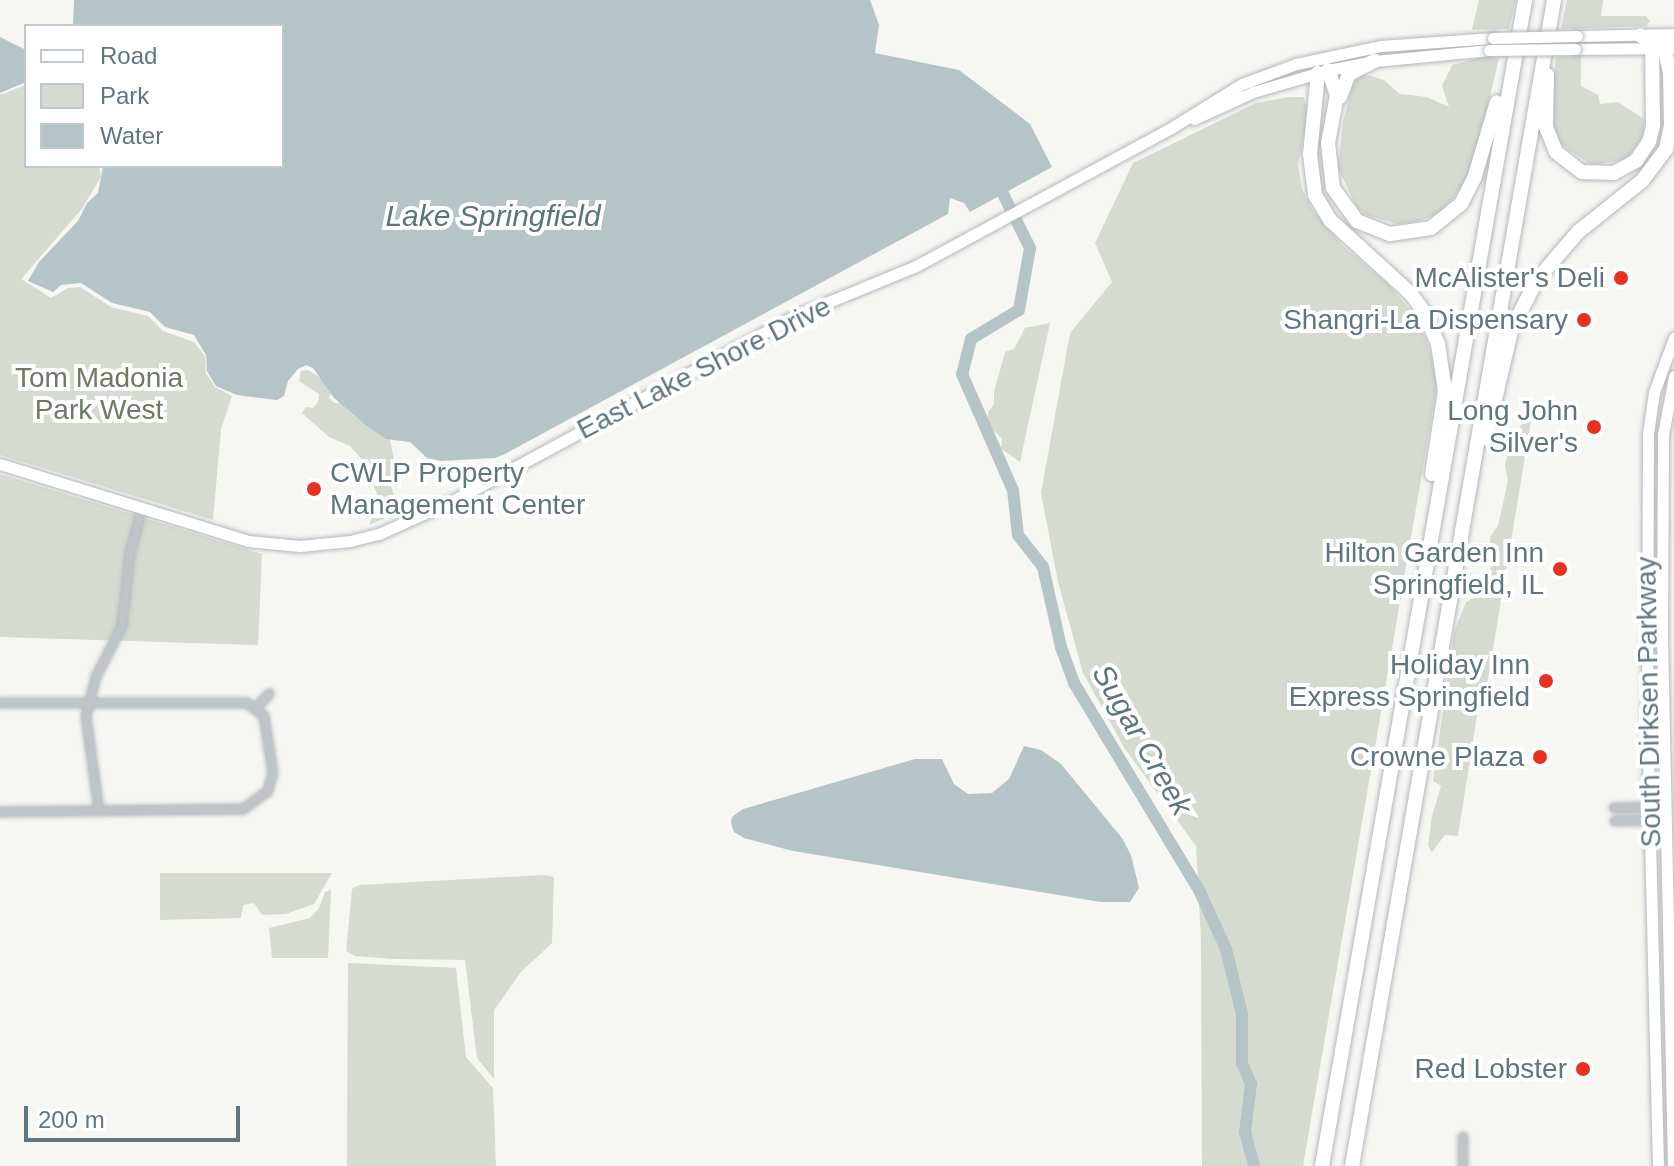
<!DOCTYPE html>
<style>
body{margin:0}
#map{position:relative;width:1674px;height:1166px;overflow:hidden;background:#f6f6f2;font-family:Helvetica,sans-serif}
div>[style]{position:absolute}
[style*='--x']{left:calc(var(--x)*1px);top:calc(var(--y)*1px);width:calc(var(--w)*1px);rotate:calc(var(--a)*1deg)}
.green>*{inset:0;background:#d6dbd1}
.water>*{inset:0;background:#b5c5c7}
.river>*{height:12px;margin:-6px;padding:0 6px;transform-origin:6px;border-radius:6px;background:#b5c5c7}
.roads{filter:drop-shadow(0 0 2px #b1b8bc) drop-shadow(0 0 2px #b1b8bc)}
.street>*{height:8px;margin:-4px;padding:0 4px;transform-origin:4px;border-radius:4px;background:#bec4c7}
.secondary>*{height:11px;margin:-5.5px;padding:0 5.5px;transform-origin:5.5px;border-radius:5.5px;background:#fff}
.highway>*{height:14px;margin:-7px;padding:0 7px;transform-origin:7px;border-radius:7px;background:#fff}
.bridges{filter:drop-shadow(0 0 2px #b1b8bc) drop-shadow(0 0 2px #b1b8bc)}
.secondary-bridge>*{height:11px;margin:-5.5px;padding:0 5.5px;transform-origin:5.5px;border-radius:5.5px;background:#fff}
.dots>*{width:22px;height:22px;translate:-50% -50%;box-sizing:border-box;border:4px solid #fff;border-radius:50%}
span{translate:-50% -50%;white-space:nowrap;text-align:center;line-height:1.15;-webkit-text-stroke:8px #fff;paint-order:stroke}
.poi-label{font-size:28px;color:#60767f}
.right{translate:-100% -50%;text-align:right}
.left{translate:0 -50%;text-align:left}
.street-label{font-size:28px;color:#60767f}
.park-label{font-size:28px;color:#6c7b63}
.water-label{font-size:30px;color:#5a767a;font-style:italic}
.legend{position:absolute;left:24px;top:24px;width:260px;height:144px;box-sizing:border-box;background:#fff;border:2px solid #bfc8cc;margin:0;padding:10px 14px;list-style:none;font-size:24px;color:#60767f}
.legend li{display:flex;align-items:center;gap:16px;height:40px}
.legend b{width:40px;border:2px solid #bfc8cc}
.scale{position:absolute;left:24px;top:1106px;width:216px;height:36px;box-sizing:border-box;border:4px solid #60767f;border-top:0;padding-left:10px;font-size:24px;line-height:28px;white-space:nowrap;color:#60767f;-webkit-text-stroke:6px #fff;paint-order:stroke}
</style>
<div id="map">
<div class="green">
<div style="clip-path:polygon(1479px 0,1516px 0,1509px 29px,1472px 30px)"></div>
<div style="clip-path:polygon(1567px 0,1603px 0,1601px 16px,1646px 16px,1650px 21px,1646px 26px,1561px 29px)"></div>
<div style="clip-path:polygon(1581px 56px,1581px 86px,1598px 95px,1600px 104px,1618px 102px,1644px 119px,1644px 136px,1625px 160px,1591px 165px,1559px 143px,1553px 122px,1552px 89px,1556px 57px)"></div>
<div style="clip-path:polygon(1479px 58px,1499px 58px,1475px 160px,1460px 189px,1441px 213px,1419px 221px,1397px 224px,1366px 215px,1356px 206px,1338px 168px,1343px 121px,1354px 80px,1362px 75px,1371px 76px,1384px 80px,1400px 94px,1427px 97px,1449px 107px,1442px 86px,1452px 65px)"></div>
<div style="clip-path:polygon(26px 85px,26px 166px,99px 166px,101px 177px,81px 210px,21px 279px,51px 298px,68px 288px,80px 287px,111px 307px,148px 316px,163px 331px,194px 342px,205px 356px,206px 373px,215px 387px,232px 396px,221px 429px,213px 520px,0 455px,0 95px)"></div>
<div style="clip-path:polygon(1289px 97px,1303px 97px,1309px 110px,1298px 165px,1302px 189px,1311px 207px,1342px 245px,1390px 286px,1411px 311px,1426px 339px,1436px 372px,1436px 392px,1303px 1166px,1202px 1166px,1201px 940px,1196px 846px,1125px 749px,1083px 673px,1058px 582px,1041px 493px,1070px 333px,1112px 282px,1095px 243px,1133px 163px,1256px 103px)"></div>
<div style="clip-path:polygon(1050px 323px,1020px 462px,1001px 449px,1002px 439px,988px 425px,988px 412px,994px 404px,994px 392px,1005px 352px,1014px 349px,1025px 328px)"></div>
<div style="clip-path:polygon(308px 370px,334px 386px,329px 398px,334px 403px,343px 403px,389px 436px,395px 463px,389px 478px,394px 496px,390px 516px,369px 525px,380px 499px,373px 485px,375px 474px,350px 446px,329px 437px,302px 413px,306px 407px,313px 408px,318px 402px,319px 394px,299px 381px,301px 371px)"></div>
<div style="clip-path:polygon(1529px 413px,1532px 415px,1485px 697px,1478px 709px,1458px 836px,1445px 835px,1432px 852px,1428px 846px,1432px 816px,1441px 786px,1433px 781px,1454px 632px,1466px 602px,1485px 592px,1491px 567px,1490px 537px,1498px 526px,1508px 481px,1505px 465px,1511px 441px)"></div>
<div style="clip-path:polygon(0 474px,262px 554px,258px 645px,0 637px)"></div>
<div style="clip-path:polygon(160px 873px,332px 873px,314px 904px,286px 914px,262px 915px,254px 903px,243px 905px,241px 918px,160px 920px)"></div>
<div style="clip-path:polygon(544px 875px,554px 877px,552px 943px,521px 972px,494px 1010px,494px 1079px,477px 1058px,465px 960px,394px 959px,355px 956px,346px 951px,352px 889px,359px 885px)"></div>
<div style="clip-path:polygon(331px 890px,328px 958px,272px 958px,269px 928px,310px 918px,319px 908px,325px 892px)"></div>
<div style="clip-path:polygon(348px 963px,456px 968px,466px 1057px,493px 1088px,496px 1166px,347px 1166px)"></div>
</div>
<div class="water">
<div style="clip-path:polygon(74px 0,870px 0,879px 25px,875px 53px,959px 70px,1030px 124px,1052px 167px,970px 212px,964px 203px,950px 198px,948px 214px,505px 454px,495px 458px,441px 461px,427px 458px,410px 442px,386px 439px,367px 426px,334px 398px,313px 368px,306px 365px,298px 369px,288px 381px,284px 396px,277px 400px,237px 395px,216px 386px,207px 371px,206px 355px,194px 335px,165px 327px,150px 312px,112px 303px,81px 283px,61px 285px,53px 292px,28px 281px,39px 262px,78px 221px,87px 203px,98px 193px,103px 166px,282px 166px,282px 26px,73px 26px)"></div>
<div style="clip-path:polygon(0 37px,26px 50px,26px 82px,0 93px)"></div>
<div style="clip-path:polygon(1024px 746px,1041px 750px,1061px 764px,1122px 838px,1131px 855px,1139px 888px,1130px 902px,1101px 902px,793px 851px,744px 838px,734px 832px,731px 823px,732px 817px,743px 809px,915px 759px,942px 759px,954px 784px,968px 794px,992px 793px,1009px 779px)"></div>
</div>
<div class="river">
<div style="--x:1000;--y:188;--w:67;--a:63.4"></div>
<div style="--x:1030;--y:248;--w:63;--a:100.1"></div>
<div style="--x:1019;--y:310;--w:56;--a:148.9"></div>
<div style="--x:971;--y:339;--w:36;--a:104"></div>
<div style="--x:962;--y:374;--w:127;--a:66.3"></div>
<div style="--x:1013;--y:490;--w:45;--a:83.7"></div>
<div style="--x:1018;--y:535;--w:41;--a:52"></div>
<div style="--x:1043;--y:567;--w:82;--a:77.3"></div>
<div style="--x:1061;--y:647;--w:38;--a:70"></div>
<div style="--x:1074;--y:683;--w:242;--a:58.9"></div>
<div style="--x:1199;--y:890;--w:65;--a:65.4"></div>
<div style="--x:1226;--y:949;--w:67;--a:76.2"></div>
<div style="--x:1242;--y:1014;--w:49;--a:90"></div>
<div style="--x:1242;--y:1063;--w:23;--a:67"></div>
<div style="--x:1251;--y:1084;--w:48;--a:97.1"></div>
<div style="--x:1245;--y:1132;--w:35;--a:75"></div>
</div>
<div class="roads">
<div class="street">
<div style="--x:0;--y:703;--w:247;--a:0"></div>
<div style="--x:247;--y:703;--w:21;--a:37"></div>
<div style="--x:264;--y:716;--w:58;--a:81"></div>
<div style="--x:273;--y:773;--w:19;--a:106"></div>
<div style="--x:268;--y:791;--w:31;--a:144"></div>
<div style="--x:243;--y:809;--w:243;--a:179.3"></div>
<div style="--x:257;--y:707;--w:18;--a:-47"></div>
<div style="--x:1614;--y:808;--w:49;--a:-1.2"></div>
<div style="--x:99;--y:811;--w:96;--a:-97.8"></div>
<div style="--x:86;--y:716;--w:40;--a:-75.6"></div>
<div style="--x:96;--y:677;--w:57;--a:-63"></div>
<div style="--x:122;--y:626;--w:72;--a:-83.7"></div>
<div style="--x:130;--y:554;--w:48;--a:-75.4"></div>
<div style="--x:1615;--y:821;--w:49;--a:-1.2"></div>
<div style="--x:1463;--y:1166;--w:29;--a:-90"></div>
</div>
<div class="secondary">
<div style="--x:1577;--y:36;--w:97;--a:-1.2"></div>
<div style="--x:1575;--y:49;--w:99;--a:-0.6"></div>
<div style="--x:1194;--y:119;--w:65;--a:-24.6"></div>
<div style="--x:1253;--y:92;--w:78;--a:-16.3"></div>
<div style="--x:1328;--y:70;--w:48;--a:-10.8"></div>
<div style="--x:1375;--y:61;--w:115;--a:-5.5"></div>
<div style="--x:0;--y:464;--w:260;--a:17.2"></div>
<div style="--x:248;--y:541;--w:52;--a:5.5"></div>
<div style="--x:300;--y:546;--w:50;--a:-5.7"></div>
<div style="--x:350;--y:541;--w:30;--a:-14"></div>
<div style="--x:379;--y:534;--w:87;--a:-24.5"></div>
<div style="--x:458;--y:498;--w:387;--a:-28.4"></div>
<div style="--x:799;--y:314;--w:126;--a:-22.3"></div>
<div style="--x:916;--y:266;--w:290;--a:-28.4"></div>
<div style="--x:1171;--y:128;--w:84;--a:-31.8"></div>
<div style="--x:1242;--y:84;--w:58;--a:-20.3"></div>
<div style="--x:1296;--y:64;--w:87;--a:-12"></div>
<div style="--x:1381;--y:46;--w:112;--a:-4.1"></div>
<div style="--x:1658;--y:1166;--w:446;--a:-91.4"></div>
<div style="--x:1647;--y:720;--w:286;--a:-89.8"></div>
<div style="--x:1648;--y:434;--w:42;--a:-81.9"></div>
<div style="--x:1654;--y:392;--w:58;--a:-69.7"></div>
<div style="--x:1673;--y:1166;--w:531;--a:-91.19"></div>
<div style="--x:1662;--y:635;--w:200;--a:-89.7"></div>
<div style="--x:1663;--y:435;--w:60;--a:-79.4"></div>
</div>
<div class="highway">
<div style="--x:1328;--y:70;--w:27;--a:70"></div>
<div style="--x:1337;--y:95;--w:49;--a:100.6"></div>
<div style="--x:1328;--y:143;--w:45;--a:83.7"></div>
<div style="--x:1333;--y:188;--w:41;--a:54"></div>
<div style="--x:1357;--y:221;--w:35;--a:22"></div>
<div style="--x:1390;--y:234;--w:41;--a:-8.3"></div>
<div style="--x:1431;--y:228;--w:38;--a:-39"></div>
<div style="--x:1461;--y:204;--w:28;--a:-63"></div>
<div style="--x:1474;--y:179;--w:80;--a:-73.4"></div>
<div style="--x:1318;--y:73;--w:81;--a:95.6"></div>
<div style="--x:1310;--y:154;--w:41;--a:83"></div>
<div style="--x:1315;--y:195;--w:29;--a:59"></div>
<div style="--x:1330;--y:220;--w:110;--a:42.4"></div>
<div style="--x:1411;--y:294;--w:19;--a:54"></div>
<div style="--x:1422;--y:309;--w:38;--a:65"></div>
<div style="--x:1438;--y:344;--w:48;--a:81.5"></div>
<div style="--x:1445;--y:391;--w:84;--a:98.9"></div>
<div style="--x:1547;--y:75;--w:52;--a:91.1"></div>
<div style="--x:1546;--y:127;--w:27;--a:68"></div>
<div style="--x:1556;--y:152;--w:33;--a:38"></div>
<div style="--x:1582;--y:172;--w:32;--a:2"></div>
<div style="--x:1614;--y:173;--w:25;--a:-29"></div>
<div style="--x:1636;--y:161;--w:23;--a:-56"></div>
<div style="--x:1649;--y:142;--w:16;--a:-76"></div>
<div style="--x:1653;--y:126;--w:78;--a:-90.7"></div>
<div style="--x:1652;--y:48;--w:7;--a:-45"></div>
<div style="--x:1657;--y:43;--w:17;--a:-10"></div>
<div style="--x:1340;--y:97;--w:25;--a:-69"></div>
<div style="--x:1349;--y:74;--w:29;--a:-27"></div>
<div style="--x:1486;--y:438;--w:110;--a:-76.8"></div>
<div style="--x:1511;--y:331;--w:56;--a:-63.4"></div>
<div style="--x:1536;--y:281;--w:65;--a:-49.4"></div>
<div style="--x:1578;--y:232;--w:82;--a:-38.6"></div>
<div style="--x:1642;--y:181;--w:40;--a:-53"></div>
<div style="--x:1666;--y:149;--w:25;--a:-78"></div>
<div style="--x:1671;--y:125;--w:53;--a:-91.1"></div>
<div style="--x:1670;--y:72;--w:25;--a:-104"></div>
<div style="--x:1664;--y:48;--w:27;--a:-152"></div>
<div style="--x:1322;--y:1166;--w:1184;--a:-80.12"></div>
<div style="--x:1352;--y:1166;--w:1183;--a:-80.17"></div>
</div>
</div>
<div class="bridges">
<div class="secondary-bridge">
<div style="--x:1493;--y:38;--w:84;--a:-1.4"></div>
<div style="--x:1489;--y:50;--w:86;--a:-0.7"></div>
</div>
</div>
<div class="dots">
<div style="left:1621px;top:278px;background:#e83220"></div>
<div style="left:1584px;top:320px;background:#e83220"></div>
<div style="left:1594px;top:427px;background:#e83220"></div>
<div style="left:314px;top:489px;background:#e83220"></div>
<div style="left:1560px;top:569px;background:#e83220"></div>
<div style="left:1546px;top:681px;background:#e83220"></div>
<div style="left:1540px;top:757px;background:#e83220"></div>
<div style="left:1583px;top:1069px;background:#e83220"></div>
</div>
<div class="poi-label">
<span class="right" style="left:1605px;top:278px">McAlister's Deli</span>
<span class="right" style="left:1568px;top:320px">Shangri-La Dispensary</span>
<span class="right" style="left:1578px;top:427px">Long John<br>Silver's</span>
<span class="left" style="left:330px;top:489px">CWLP Property<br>Management Center</span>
<span class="right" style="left:1544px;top:569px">Hilton Garden Inn<br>Springfield, IL</span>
<span class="right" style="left:1530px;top:681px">Holiday Inn<br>Express Springfield</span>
<span class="right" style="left:1524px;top:757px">Crowne Plaza</span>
<span class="right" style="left:1567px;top:1069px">Red Lobster</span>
</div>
<div class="street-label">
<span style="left:704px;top:368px;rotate:-27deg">East Lake Shore Drive</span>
<span style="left:1649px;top:702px;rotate:-91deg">South Dirksen Parkway</span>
</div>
<div class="park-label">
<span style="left:99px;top:394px">Tom Madonia<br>Park West</span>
</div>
<div class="water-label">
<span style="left:493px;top:216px">Lake Springfield</span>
<span style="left:1142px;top:740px;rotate:60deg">Sugar Creek</span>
</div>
<ul class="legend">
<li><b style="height:10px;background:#fff"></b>Road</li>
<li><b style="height:22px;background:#d6dbd1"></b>Park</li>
<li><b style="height:22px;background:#b5c5c7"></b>Water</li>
</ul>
<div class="scale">200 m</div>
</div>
